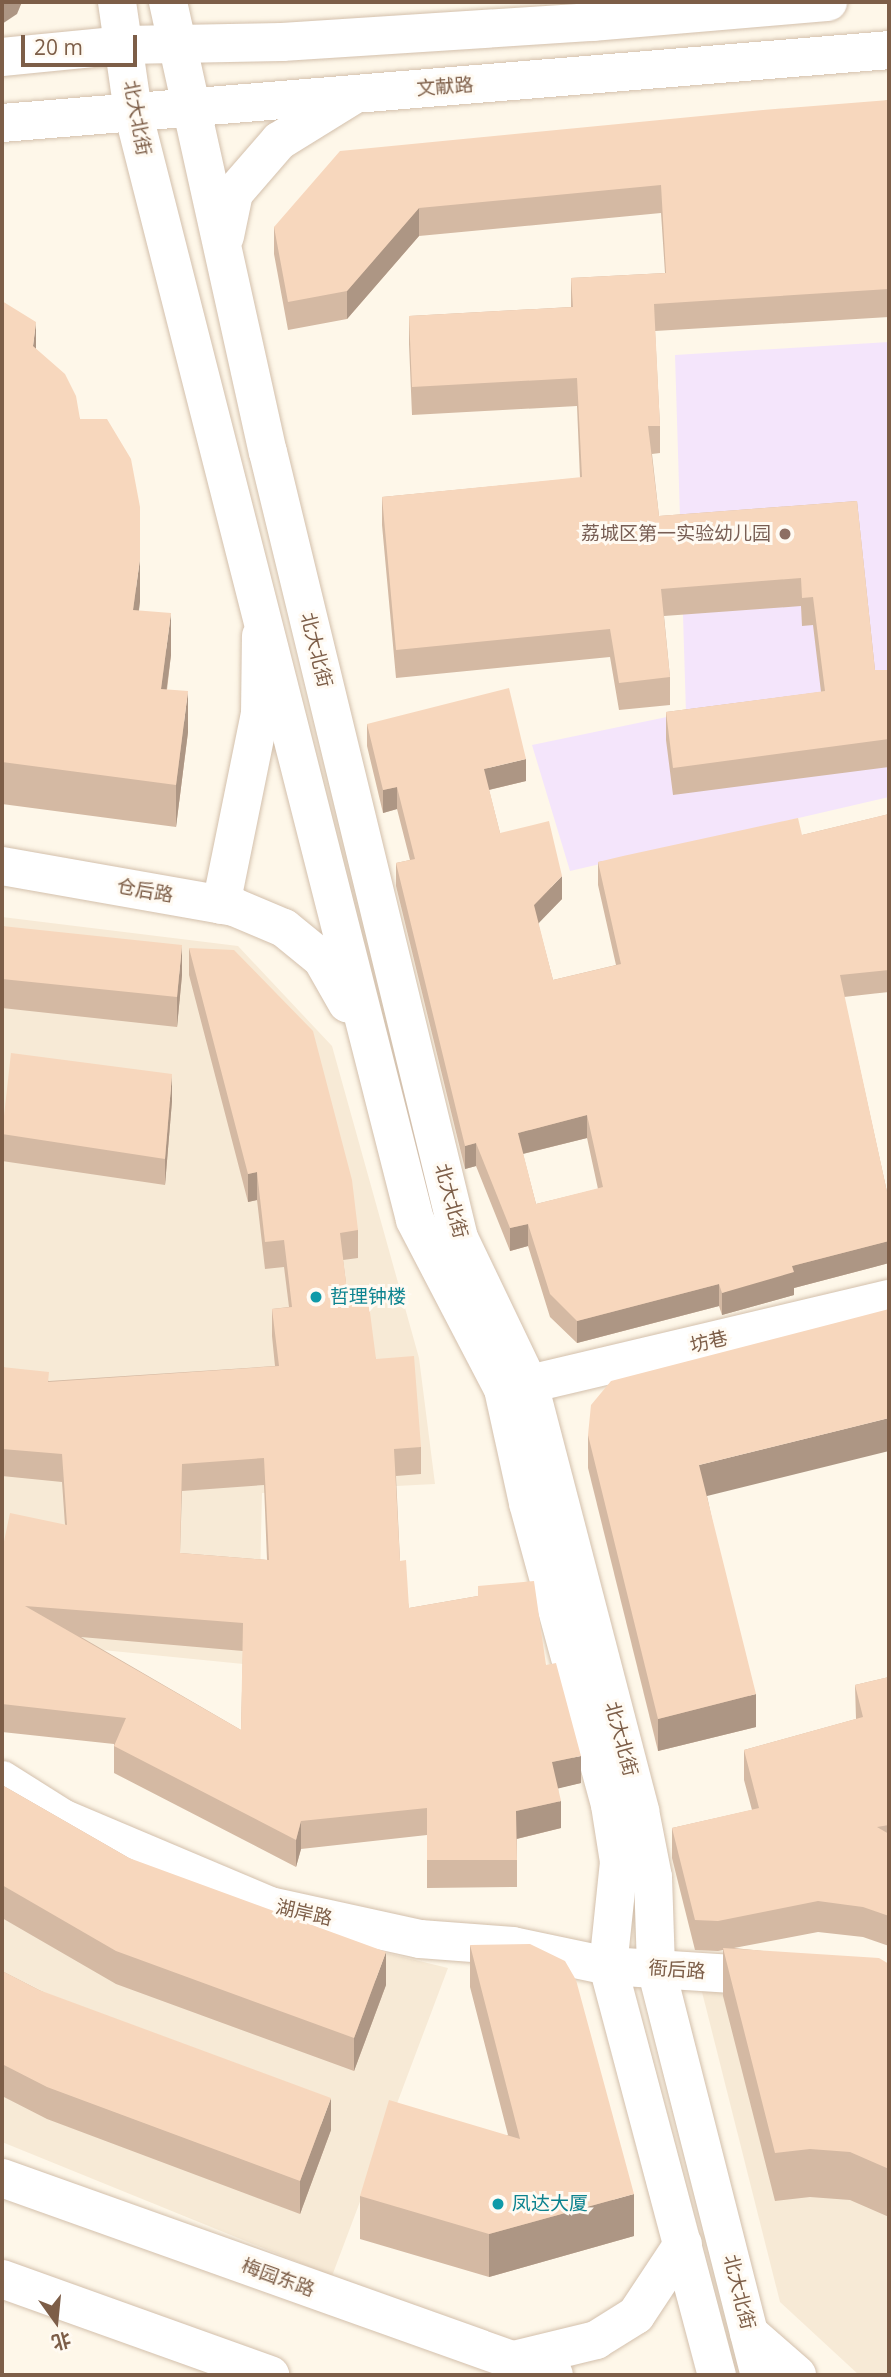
<!DOCTYPE html>
<meta charset="utf-8">
<style>
body{margin:0}
#map{position:relative;width:891px;height:2377px;overflow:hidden;background:#fef7e9;font-family:"Open Sans","Noto Sans SC",sans-serif}
div>[style]{position:absolute}
[style*='--x']{left:calc(var(--x)*1px);top:calc(var(--y)*1px);width:calc(var(--w)*1px);rotate:calc(var(--a)*1deg)}
.residential>*{inset:0;background:#f7ead6}
.education>*{inset:0;background:#f4e5fb}
.roads{filter:drop-shadow(0 0 2px #d3c0ac) drop-shadow(0 0 2px #d3c0ac)}
.street>*{height:38px;margin:-19px;padding:0 19px;transform-origin:19px;border-radius:19px;background:#fff}
.secondary>*{height:38px;margin:-19px;padding:0 19px;transform-origin:19px;border-radius:19px;background:#fff}
.wall>*{inset:0;background:#d4b9a3}
.shaded-wall>*{inset:0;background:#ad9684}
.building>*{inset:0;background:#f7d7bd}
.dots>*{width:19px;height:19px;translate:-50% -50%;box-sizing:border-box;border:4px solid #fffaf2;border-radius:50%}
span{translate:-50% -50%;white-space:nowrap;text-align:center;line-height:1.15;-webkit-text-stroke:6px #fffaf2;paint-order:stroke}
.street-label{font-size:19px;color:#7d5e48}
.education-label{font-size:19px;color:#785e54}
.right{translate:-100% -50%;text-align:right}
.culture-label{font-size:19px;color:#0d838f}
.left{translate:0 -50%;text-align:left}
.frame{position:absolute;inset:0;border:4px solid #7d5e48;pointer-events:none}
.north{position:absolute;left:21px;top:2286px;width:70px;height:70px;-webkit-text-stroke:5px #fffaf2;paint-order:stroke;rotate:165deg;font-size:19px;font-weight:700;line-height:28px;text-align:center;color:#7d5e48}
.north::after{content:'';display:block;margin:auto;width:24px;height:32px;background:#7d5e48;clip-path:polygon(50% 0,100% 100%,50% 72%,0 100%)}
.scale{position:absolute;left:21px;top:35px;width:116px;height:32px;box-sizing:border-box;border:4px solid #7d5e48;border-top:0;padding-left:9px;font-size:21px;line-height:24px;white-space:nowrap;color:#7d5e48;-webkit-text-stroke:5px #fffaf2;paint-order:stroke}
</style>
<div id="map">
<div class="residential">
<div style="clip-path:polygon(2px 917px,238px 946px,332px 1046px,419px 1358px,435px 1484px,262px 1493px,260px 1580px,273px 1667px,2px 1640px)"></div>
<div style="clip-path:polygon(2px 1796px,251px 1920px,448px 1968px,332px 2276px,2px 2142px)"></div>
<div style="clip-path:polygon(700px 1984px,889px 2001px,889px 2375px,859px 2375px,780px 2302px)"></div>
</div>
<div class="education">
<div style="clip-path:polygon(889px 342px,889px 797px,570px 871px,532px 745px,686px 713px,675px 355px)"></div>
</div>
<div class="roads">
<div class="street">
<div style="--x:2;--y:866;--w:236;--a:10"></div>
<div style="--x:234;--y:907;--w:54;--a:22.8"></div>
<div style="--x:221;--y:905;--w:195;--a:-78.5"></div>
<div style="--x:260;--y:714;--w:78;--a:-89.3"></div>
<div style="--x:529;--y:1384;--w:370;--a:-13.3"></div>
<div style="--x:2;--y:1780;--w:73;--a:32.2"></div>
<div style="--x:64;--y:1819;--w:224;--a:22.9"></div>
<div style="--x:270;--y:1906;--w:154;--a:12.4"></div>
<div style="--x:420;--y:1939;--w:93;--a:4.3"></div>
<div style="--x:513;--y:1946;--w:97;--a:11.9"></div>
<div style="--x:608;--y:1966;--w:168;--a:3.7"></div>
</div>
<div class="secondary">
<div style="--x:117;--y:2;--w:111;--a:81.7"></div>
<div style="--x:133;--y:112;--w:1143;--a:75.72"></div>
<div style="--x:415;--y:1220;--w:191;--a:62.5"></div>
<div style="--x:503;--y:1389;--w:117;--a:77.6"></div>
<div style="--x:528;--y:1503;--w:313;--a:74.8"></div>
<div style="--x:610;--y:1805;--w:58;--a:81"></div>
<div style="--x:619;--y:1862;--w:105;--a:96"></div>
<div style="--x:608;--y:1966;--w:423;--a:75.1"></div>
<div style="--x:168;--y:2;--w:461;--a:77.5"></div>
<div style="--x:268;--y:452;--w:809;--a:76.34"></div>
<div style="--x:459;--y:1238;--w:162;--a:64.4"></div>
<div style="--x:529;--y:1384;--w:441;--a:75.4"></div>
<div style="--x:640;--y:1811;--w:67;--a:78.9"></div>
<div style="--x:653;--y:1877;--w:91;--a:88.1"></div>
<div style="--x:656;--y:1968;--w:420;--a:75.7"></div>
<div style="--x:2;--y:57;--w:124;--a:-5.6"></div>
<div style="--x:125;--y:45;--w:157;--a:-1.1"></div>
<div style="--x:282;--y:42;--w:312;--a:-3.7"></div>
<div style="--x:593;--y:22;--w:236;--a:-4.9"></div>
<div style="--x:2;--y:123;--w:890;--a:-4.7"></div>
<div style="--x:225;--y:236;--w:44;--a:-78.2"></div>
<div style="--x:234;--y:193;--w:69;--a:-49.1"></div>
<div style="--x:279;--y:141;--w:86;--a:-31.7"></div>
<div style="--x:284;--y:928;--w:49;--a:39.2"></div>
<div style="--x:322;--y:959;--w:51;--a:60.4"></div>
<div style="--x:2;--y:2178;--w:586;--a:19.64"></div>
<div style="--x:2;--y:2279;--w:285;--a:19.7"></div>
<div style="--x:749;--y:2333;--w:64;--a:41.2"></div>
<div style="--x:510;--y:2361;--w:89;--a:-13.7"></div>
<div style="--x:596;--y:2340;--w:47;--a:-32"></div>
<div style="--x:636;--y:2315;--w:85;--a:-56.5"></div>
</div>
</div>
<div class="wall">
<div style="clip-path:polygon(889px 100px,889px 317px,655px 331px,660px 426px,660px 453px,652px 454px,659px 516px,857px 501px,875px 670px,889px 670px,889px 767px,673px 795px,666px 740px,666px 712px,821px 692px,813px 625px,802px 626px,801px 606px,664px 616px,670px 677px,670px 705px,619px 710px,610px 657px,396px 678px,382px 525px,382px 497px,580px 478px,577px 406px,412px 415px,409px 344px,409px 316px,571px 307px,571px 278px,665px 273px,661px 213px,419px 236px,347px 319px,288px 330px,274px 254px,274px 227px)"></div>
<div style="clip-path:polygon(2px 301px,36px 349px,80px 419px,140px 601px,139px 611px,171px 655px,167px 690px,188px 732px,176px 827px,2px 804px)"></div>
<div style="clip-path:polygon(evenodd,367px 724px,526px 781px,489px 790px,500px 833px,562px 899px,538px 923px,553px 980px,616px 965px,598px 885px,598px 862px,802px 835px,889px 814px,889px 992px,844px 997px,889px 1201px,889px 1263px,794px 1288px,794px 1295px,722px 1315px,719px 1306px,577px 1343px,550px 1317px,528px 1246px,510px 1251px,476px 1166px,465px 1169px,396px 886px,396px 863px,410px 860px,397px 809px,383px 813px,367px 746px,367px 724px,587px 1138px,598px 1189px,536px 1204px,523px 1154px,587px 1138px)"></div>
<div style="clip-path:polygon(2px 926px,182px 975px,177px 1027px,2px 1008px)"></div>
<div style="clip-path:polygon(evenodd,189px 948px,358px 1230px,358px 1258px,343px 1260px,348px 1299px,376px 1359px,421px 1447px,421px 1474px,396px 1476px,400px 1561px,409px 1608px,478px 1596px,478px 1586px,546px 1665px,581px 1783px,558px 1788px,561px 1828px,517px 1839px,517px 1887px,427px 1888px,427px 1835px,301px 1849px,296px 1867px,114px 1773px,114px 1744px,2px 1732px,2px 1551px,65px 1525px,62px 1482px,2px 1476px,2px 1367px,49px 1381px,275px 1366px,272px 1336px,272px 1309px,289px 1307px,284px 1267px,265px 1269px,257px 1200px,248px 1202px,189px 975px,189px 948px,264px 1485px,267px 1560px,180px 1553px,182px 1491px,264px 1485px,189px 948px,81px 1637px,243px 1651px,241px 1730px,81px 1637px)"></div>
<div style="clip-path:polygon(172px 1101px,165px 1185px,2px 1161px,2px 1128px)"></div>
<div style="clip-path:polygon(588px 1435px,707px 1496px,756px 1727px,658px 1751px,588px 1468px)"></div>
<div style="clip-path:polygon(889px 1677px,889px 1946px,863px 1937px,818px 1932px,734px 1948px,889px 1964px,889px 2217px,850px 2200px,810px 2197px,775px 2201px,723px 1996px,723px 1950px,718px 1951px,695px 1950px,672px 1858px,672px 1828px,752px 1810px,744px 1780px,744px 1750px,856px 1719px,855px 1685px)"></div>
<div style="clip-path:polygon(2px 1785px,129px 1858px,386px 1985px,354px 2071px,116px 1984px,2px 1918px)"></div>
<div style="clip-path:polygon(470px 1945px,634px 2236px,489px 2277px,360px 2239px,360px 2196px,508px 2135px,470px 1987px)"></div>
<div style="clip-path:polygon(2px 1971px,39px 1990px,331px 2130px,300px 2214px,47px 2119px,2px 2096px)"></div>
</div>
<div class="shaded-wall">
<div style="clip-path:polygon(2px 2px,22px 2px,17px 14px,2px 24px)"></div>
<div style="clip-path:polygon(419px 208px,419px 236px,347px 319px,347px 291px)"></div>
<div style="clip-path:polygon(36px 322px,36px 364px,33px 346px)"></div>
<div style="clip-path:polygon(140px 559px,140px 601px,133px 652px,133px 610px)"></div>
<div style="clip-path:polygon(171px 613px,171px 655px,161px 731px,161px 689px)"></div>
<div style="clip-path:polygon(188px 691px,188px 732px,176px 827px,176px 785px)"></div>
<div style="clip-path:polygon(526px 759px,526px 781px,484px 791px,484px 769px)"></div>
<div style="clip-path:polygon(397px 787px,397px 809px,383px 813px,383px 790px)"></div>
<div style="clip-path:polygon(562px 876px,562px 899px,534px 928px,534px 905px)"></div>
<div style="clip-path:polygon(182px 945px,182px 975px,177px 1027px,177px 997px)"></div>
<div style="clip-path:polygon(172px 1074px,172px 1101px,165px 1185px,165px 1159px)"></div>
<div style="clip-path:polygon(587px 1115px,587px 1138px,518px 1155px,518px 1133px)"></div>
<div style="clip-path:polygon(476px 1143px,476px 1166px,465px 1169px,465px 1146px)"></div>
<div style="clip-path:polygon(257px 1172px,257px 1200px,248px 1202px,248px 1174px)"></div>
<div style="clip-path:polygon(528px 1224px,528px 1246px,510px 1251px,510px 1228px)"></div>
<div style="clip-path:polygon(889px 1241px,889px 1263px,794px 1288px,794px 1295px,722px 1315px,722px 1293px,792px 1266px)"></div>
<div style="clip-path:polygon(719px 1284px,719px 1306px,577px 1343px,577px 1321px)"></div>
<div style="clip-path:polygon(889px 1418px,889px 1451px,699px 1498px,699px 1465px)"></div>
<div style="clip-path:polygon(756px 1694px,756px 1727px,658px 1751px,658px 1719px)"></div>
<div style="clip-path:polygon(581px 1756px,581px 1783px,552px 1790px,552px 1762px)"></div>
<div style="clip-path:polygon(561px 1801px,561px 1828px,516px 1839px,516px 1811px)"></div>
<div style="clip-path:polygon(301px 1821px,301px 1849px,296px 1867px,296px 1840px)"></div>
<div style="clip-path:polygon(386px 1952px,386px 1985px,354px 2071px,354px 2038px)"></div>
<div style="clip-path:polygon(331px 2098px,331px 2130px,300px 2214px,300px 2181px)"></div>
<div style="clip-path:polygon(634px 2194px,634px 2236px,489px 2277px,489px 2234px)"></div>
</div>
<div class="building">
<div style="clip-path:polygon(889px 100px,889px 289px,654px 304px,660px 426px,648px 426px,659px 516px,857px 501px,875px 670px,889px 670px,889px 739px,673px 768px,666px 712px,825px 691px,813px 597px,802px 598px,801px 578px,661px 589px,670px 677px,619px 683px,610px 629px,396px 650px,382px 497px,582px 477px,577px 378px,412px 387px,409px 316px,573px 307px,571px 278px,666px 273px,661px 185px,419px 208px,347px 291px,288px 302px,274px 227px,340px 151px,763px 110px)"></div>
<div style="clip-path:polygon(2px 301px,36px 322px,33px 346px,65px 374px,76px 396px,80px 419px,107px 419px,131px 459px,140px 507px,140px 559px,133px 610px,171px 613px,161px 689px,188px 691px,176px 785px,2px 762px)"></div>
<div style="clip-path:polygon(evenodd,509px 688px,526px 759px,484px 769px,500px 833px,549px 821px,562px 876px,534px 905px,553px 980px,621px 964px,598px 862px,623px 856px,798px 818px,802px 835px,889px 814px,889px 970px,840px 975px,889px 1201px,889px 1241px,792px 1266px,794px 1272px,722px 1293px,719px 1284px,577px 1321px,550px 1294px,528px 1224px,510px 1228px,476px 1143px,465px 1146px,396px 863px,415px 859px,397px 787px,383px 790px,367px 724px,509px 688px,587px 1115px,603px 1187px,536px 1204px,518px 1133px,587px 1115px)"></div>
<div style="clip-path:polygon(2px 926px,182px 945px,177px 997px,2px 979px)"></div>
<div style="clip-path:polygon(evenodd,189px 948px,234px 950px,313px 1031px,352px 1180px,358px 1230px,340px 1233px,348px 1299px,368px 1297px,376px 1359px,414px 1356px,421px 1447px,394px 1449px,400px 1561px,406px 1560px,409px 1608px,478px 1596px,478px 1586px,534px 1581px,546px 1665px,556px 1663px,581px 1756px,552px 1762px,561px 1801px,516px 1811px,517px 1860px,427px 1860px,427px 1808px,301px 1821px,296px 1840px,114px 1746px,126px 1718px,2px 1704px,2px 1551px,10px 1513px,67px 1525px,62px 1454px,2px 1449px,2px 1367px,49px 1372px,48px 1382px,279px 1366px,272px 1309px,292px 1307px,284px 1240px,265px 1242px,257px 1172px,248px 1174px,189px 948px,264px 1458px,269px 1560px,180px 1553px,182px 1464px,264px 1458px,189px 948px,25px 1606px,243px 1623px,241px 1730px,25px 1606px)"></div>
<div style="clip-path:polygon(11px 1053px,172px 1074px,165px 1159px,2px 1134px)"></div>
<div style="clip-path:polygon(889px 1309px,889px 1418px,699px 1465px,756px 1694px,658px 1719px,588px 1435px,591px 1405px,611px 1381px)"></div>
<div style="clip-path:polygon(889px 1677px,889px 1825px,877px 1827px,889px 1834px,889px 1916px,863px 1907px,818px 1901px,718px 1921px,695px 1920px,672px 1828px,759px 1808px,744px 1750px,863px 1717px,855px 1685px)"></div>
<div style="clip-path:polygon(2px 1785px,129px 1858px,386px 1952px,354px 2038px,116px 1951px,2px 1885px)"></div>
<div style="clip-path:polygon(530px 1944px,565px 1961px,576px 1980px,634px 2194px,489px 2234px,360px 2196px,389px 2100px,520px 2139px,470px 1945px)"></div>
<div style="clip-path:polygon(723px 1948px,879px 1958px,889px 1964px,889px 2169px,850px 2152px,810px 2149px,775px 2153px)"></div>
<div style="clip-path:polygon(2px 1971px,39px 1990px,331px 2098px,300px 2181px,47px 2087px,2px 2064px)"></div>
</div>
<div class="dots">
<div style="left:785px;top:534px;background:#8d6e63"></div>
<div style="left:316px;top:1297px;background:#0f9aa8"></div>
<div style="left:498px;top:2204px;background:#0f9aa8"></div>
</div>
<div class="street-label">
<span style="left:445px;top:87px;rotate:-4deg">文献路</span>
<span style="left:137px;top:118px;rotate:79deg">北大北街</span>
<span style="left:316px;top:650px;rotate:76deg">北大北街</span>
<span style="left:145px;top:891px;rotate:10deg">仓后路</span>
<span style="left:451px;top:1201px;rotate:75deg">北大北街</span>
<span style="left:709px;top:1342px;rotate:-13deg">坊巷</span>
<span style="left:621px;top:1739px;rotate:75deg">北大北街</span>
<span style="left:304px;top:1913px;rotate:13deg">湖岸路</span>
<span style="left:677px;top:1970px;rotate:4deg">衙后路</span>
<span style="left:278px;top:2278px;rotate:20deg">梅园东路</span>
<span style="left:739px;top:2292px;rotate:76deg">北大北街</span>
</div>
<div class="education-label">
<span class="right" style="left:771px;top:534px">荔城区第一实验幼儿园</span>
</div>
<div class="culture-label">
<span class="left" style="left:330px;top:1297px">哲理钟楼</span>
<span class="left" style="left:512px;top:2204px">凤达大厦</span>
</div>
<div class="frame"></div>
<div class="north">北</div>
<div class="scale">20 m</div>
</div>
